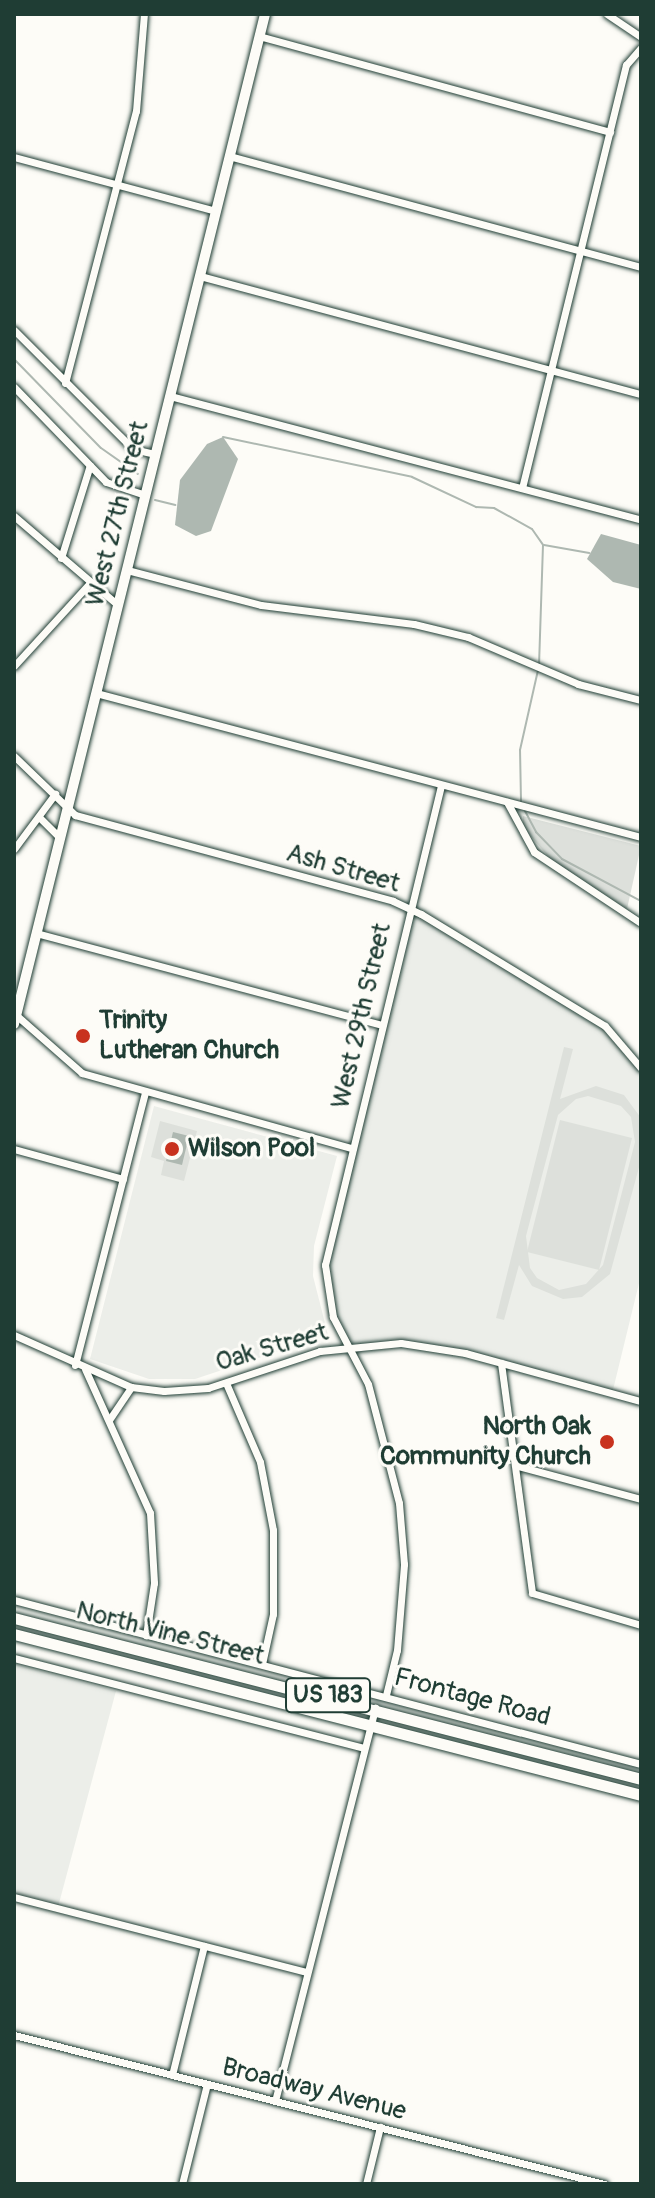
<!DOCTYPE html>
<style>
body{margin:0}
#map{position:relative;width:655px;height:2198px;overflow:hidden;background:#fdfcf7;font-family:Pangolin,sans-serif}
div>[style]{position:absolute}
[style*='--x']{left:calc(var(--x)*1px);top:calc(var(--y)*1px);width:calc(var(--w)*1px);rotate:calc(var(--a)*1deg)}
.built>*{inset:0;background:#eceee9}
.green>*{inset:0;background:#dde0db}
.water>*{inset:0;background:#aeb8b1}
.stream>*{height:2px;margin:-1px;padding:0 1px;transform-origin:1px;border-radius:1px;background:#aeb8b1}
.roads{filter:drop-shadow(0 0 2px #1f3d34) drop-shadow(0 0 2px #1f3d34)}
.minor>*{height:7px;margin:-3.5px;padding:0 3.5px;transform-origin:3.5px;border-radius:3.5px;background:#fdfcf7}
.secondary>*{height:10px;margin:-5px;padding:0 5px;transform-origin:5px;border-radius:5px;background:#fdfcf7}
.primary>*{height:11px;margin:-5.5px;padding:0 5.5px;transform-origin:5.5px;border-radius:5.5px;background:#fdfcf7}
.dots>*{width:22px;height:22px;translate:-50% -50%;box-sizing:border-box;border:4px solid #fdfcf7;border-radius:50%}
span{translate:-50% -50%;white-space:nowrap;text-align:center;line-height:1.15;-webkit-text-stroke:6px #fdfcf7;paint-order:stroke}
.shield-label span{padding:2px 6px;background:#fdfcf7;border:2px solid;border-radius:6px;-webkit-text-stroke-width:0}
.shield-label{font-size:24px;color:#1f3d34;font-weight:700}
.street-label{font-size:26px;color:#1f3d34}
.poi-label{font-size:26px;color:#1f3d34;font-weight:700}
.left{translate:0 -50%;text-align:left}
.right{translate:-100% -50%;text-align:right}
.frame{position:absolute;inset:0;border:16px solid #1f3d34;pointer-events:none}
</style>
<div id="map">
<div class="built">
<div style="clip-path:polygon(408px 909px,605px 1026px,641px 1068px,641px 1275px,612px 1394px,465px 1353px,401px 1343px,349px 1347px,333px 1317px,325px 1265px)"></div>
<div style="clip-path:polygon(154px 1106px,337px 1156px,314px 1246px,313px 1276px,328px 1335px,195px 1379px,149px 1379px,90px 1359px)"></div>
<div style="clip-path:polygon(14px 1664px,116px 1691px,58px 1907px,14px 1895px)"></div>
</div>
<div class="green">
<div style="clip-path:polygon(523px 816px,641px 846px,627px 909px,553px 862px,523px 827px)"></div>
<div style="clip-path:polygon(evenodd,564px 1047px,573px 1049px,560px 1099px,596px 1086px,624px 1095px,641px 1118px,641px 1160px,610px 1274px,582px 1297px,563px 1299px,532px 1286px,519px 1265px,504px 1320px,496px 1318px,564px 1047px,588px 1096px,621px 1106px,631px 1117px,635px 1142px,603px 1265px,586px 1284px,559px 1290px,537px 1278px,530px 1268px,526px 1236px,558px 1115px,576px 1099px,588px 1096px)"></div>
<div style="clip-path:polygon(560px 1120px,632px 1138px,599px 1270px,527px 1252px)"></div>
<div style="clip-path:polygon(160px 1121px,197px 1131px,184px 1181px,161px 1175px,164px 1161px,151px 1157px)"></div>
</div>
<div class="water">
<div style="clip-path:polygon(223px 437px,238px 459px,211px 531px,196px 536px,175px 525px,180px 480px,207px 444px)"></div>
<div style="clip-path:polygon(601px 534px,641px 545px,641px 589px,613px 582px,587px 559px)"></div>
<div style="clip-path:polygon(173px 1132px,189px 1136px,182px 1165px,166px 1161px)"></div>
</div>
<div class="stream">
<div style="--x:14;--y:359;--w:124;--a:45.7"></div>
<div style="--x:101;--y:448;--w:45;--a:35.1"></div>
<div style="--x:223;--y:437;--w:193;--a:11.9"></div>
<div style="--x:412;--y:477;--w:71;--a:25.1"></div>
<div style="--x:476;--y:507;--w:18;--a:3"></div>
<div style="--x:494;--y:508;--w:43;--a:28.9"></div>
<div style="--x:532;--y:529;--w:19;--a:55"></div>
<div style="--x:543;--y:545;--w:119;--a:91.9"></div>
<div style="--x:155;--y:500;--w:21;--a:14"></div>
<div style="--x:544;--y:545;--w:46;--a:10.1"></div>
<div style="--x:521;--y:801;--w:51;--a:-91.1"></div>
<div style="--x:520;--y:750;--w:82;--a:-77.3"></div>
<div style="--x:525;--y:811;--w:24;--a:62"></div>
<div style="--x:536;--y:832;--w:37;--a:46"></div>
<div style="--x:562;--y:859;--w:89;--a:28"></div>
</div>
<div class="roads">
<div class="minor">
<div style="--x:607;--y:14;--w:41;--a:34.1"></div>
<div style="--x:259;--y:36;--w:364;--a:15.3"></div>
<div style="--x:229;--y:156;--w:427;--a:15.1"></div>
<div style="--x:14;--y:157;--w:208;--a:15"></div>
<div style="--x:200;--y:276;--w:457;--a:15"></div>
<div style="--x:14;--y:330;--w:168;--a:45"></div>
<div style="--x:133;--y:449;--w:23;--a:13"></div>
<div style="--x:65;--y:383;--w:281;--a:-75.4"></div>
<div style="--x:136;--y:111;--w:97;--a:-85.3"></div>
<div style="--x:14;--y:387;--w:132;--a:45.9"></div>
<div style="--x:106;--y:482;--w:41;--a:18.4"></div>
<div style="--x:170;--y:396;--w:487;--a:14.7"></div>
<div style="--x:522;--y:488;--w:436;--a:-76.2"></div>
<div style="--x:626;--y:65;--w:23;--a:-49"></div>
<div style="--x:14;--y:516;--w:137;--a:40.6"></div>
<div style="--x:61;--y:558;--w:97;--a:-72.7"></div>
<div style="--x:127;--y:570;--w:138;--a:14.6"></div>
<div style="--x:261;--y:605;--w:154;--a:7.1"></div>
<div style="--x:414;--y:624;--w:56;--a:13.5"></div>
<div style="--x:468;--y:637;--w:120;--a:23.1"></div>
<div style="--x:578;--y:684;--w:65;--a:14.3"></div>
<div style="--x:14;--y:666;--w:111;--a:-47.6"></div>
<div style="--x:96;--y:693;--w:564;--a:14.8"></div>
<div style="--x:14;--y:756;--w:85;--a:44"></div>
<div style="--x:75;--y:815;--w:329;--a:15.1"></div>
<div style="--x:393;--y:901;--w:31;--a:25"></div>
<div style="--x:421;--y:914;--w:215;--a:31.3"></div>
<div style="--x:605;--y:1026;--w:55;--a:49.4"></div>
<div style="--x:507;--y:802;--w:57;--a:61.6"></div>
<div style="--x:534;--y:852;--w:128;--a:33.6"></div>
<div style="--x:41;--y:819;--w:27;--a:45"></div>
<div style="--x:14;--y:849;--w:69;--a:-53.3"></div>
<div style="--x:36;--y:933;--w:358;--a:14.9"></div>
<div style="--x:16;--y:1015;--w:88;--a:41.3"></div>
<div style="--x:82;--y:1073;--w:279;--a:15.6"></div>
<div style="--x:14;--y:1149;--w:113;--a:15.4"></div>
<div style="--x:14;--y:1335;--w:128;--a:24"></div>
<div style="--x:131;--y:1387;--w:33;--a:7"></div>
<div style="--x:164;--y:1391;--w:44;--a:-3.9"></div>
<div style="--x:208;--y:1388;--w:118;--a:-18.3"></div>
<div style="--x:320;--y:1351;--w:81;--a:-5.6"></div>
<div style="--x:401;--y:1343;--w:65;--a:8.9"></div>
<div style="--x:465;--y:1353;--w:182;--a:15.3"></div>
<div style="--x:501;--y:1363;--w:232;--a:82.3"></div>
<div style="--x:532;--y:1593;--w:114;--a:16.4"></div>
<div style="--x:75;--y:1365;--w:282;--a:-75.6"></div>
<div style="--x:85;--y:1369;--w:158;--a:65.7"></div>
<div style="--x:150;--y:1513;--w:70;--a:86.7"></div>
<div style="--x:154;--y:1583;--w:53;--a:98.7"></div>
<div style="--x:226;--y:1383;--w:86;--a:66.7"></div>
<div style="--x:260;--y:1462;--w:69;--a:79.2"></div>
<div style="--x:273;--y:1530;--w:84;--a:90"></div>
<div style="--x:273;--y:1614;--w:51;--a:102.4"></div>
<div style="--x:109;--y:1420;--w:40;--a:-56"></div>
<div style="--x:518;--y:1466;--w:127;--a:15"></div>
<div style="--x:14;--y:1600;--w:648;--a:14.66"></div>
<div style="--x:14;--y:1658;--w:361;--a:14.4"></div>
<div style="--x:386;--y:1695;--w:46;--a:-76.3"></div>
<div style="--x:397;--y:1650;--w:86;--a:-85.3"></div>
<div style="--x:404;--y:1564;--w:61;--a:-94.7"></div>
<div style="--x:399;--y:1503;--w:123;--a:-104.6"></div>
<div style="--x:368;--y:1384;--w:76;--a:-117.6"></div>
<div style="--x:333;--y:1317;--w:53;--a:-98.7"></div>
<div style="--x:325;--y:1265;--w:493;--a:-76.4"></div>
<div style="--x:14;--y:1897;--w:302;--a:14.4"></div>
<div style="--x:14;--y:2035;--w:609;--a:14.17"></div>
<div style="--x:172;--y:2075;--w:133;--a:-76.1"></div>
<div style="--x:275;--y:2101;--w:406;--a:-75.7"></div>
<div style="--x:182;--y:2184;--w:103;--a:-76"></div>
<div style="--x:366;--y:2184;--w:59;--a:-76.2"></div>
</div>
<div class="secondary">
<div style="--x:14;--y:1024;--w:1041;--a:-76.04"></div>
</div>
<div class="primary">
<div style="--x:14;--y:1618;--w:647;--a:14.4"></div>
<div style="--x:14;--y:1634;--w:647;--a:14.4"></div>
</div>
</div>
<div class="dots">
<div style="left:83px;top:1036px;background:#c8321e"></div>
<div style="left:172px;top:1149px;background:#c8321e"></div>
<div style="left:607px;top:1442px;background:#c8321e"></div>
</div>
<div class="shield-label">
<span style="left:328px;top:1695px">US 183</span>
</div>
<div class="street-label">
<span style="left:118px;top:514px;rotate:-76deg">West 27th Street</span>
<span style="left:343px;top:869px;rotate:16deg">Ash Street</span>
<span style="left:362px;top:1016px;rotate:-77deg">West 29th Street</span>
<span style="left:272px;top:1348px;rotate:-16deg">Oak Street</span>
<span style="left:170px;top:1634px;rotate:14deg">North Vine Street</span>
<span style="left:472px;top:1698px;rotate:15deg">Frontage Road</span>
<span style="left:314px;top:2090px;rotate:14deg">Broadway Avenue</span>
</div>
<div class="poi-label">
<span class="left" style="left:99px;top:1036px">Trinity<br>Lutheran Church</span>
<span class="left" style="left:188px;top:1149px">Wilson Pool</span>
<span class="right" style="left:591px;top:1442px">North Oak<br>Community Church</span>
</div>
<div class="frame"></div>
</div>
